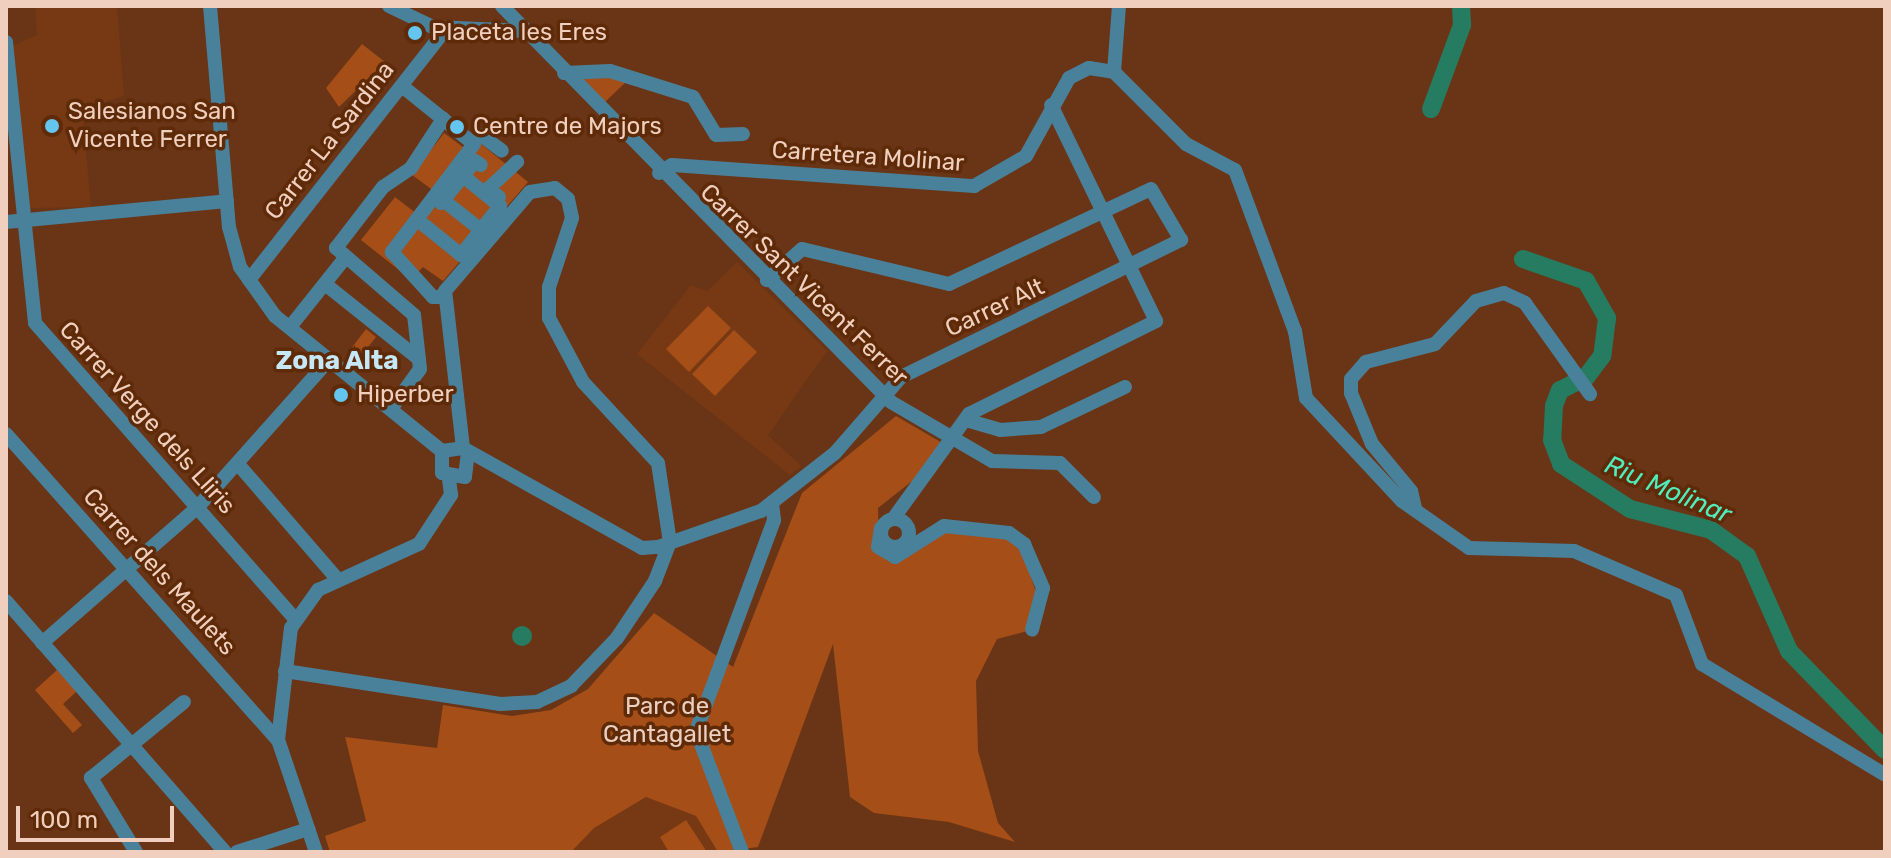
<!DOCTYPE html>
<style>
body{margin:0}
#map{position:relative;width:1891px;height:858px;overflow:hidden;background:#6a3516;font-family:Rubik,sans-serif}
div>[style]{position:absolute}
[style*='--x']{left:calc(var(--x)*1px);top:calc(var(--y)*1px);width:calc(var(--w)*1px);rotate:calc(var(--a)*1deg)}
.built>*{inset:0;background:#763914}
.green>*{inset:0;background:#a54e17}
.water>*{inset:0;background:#257c61}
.round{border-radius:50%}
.river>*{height:18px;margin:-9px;padding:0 9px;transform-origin:9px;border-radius:9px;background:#257c61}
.minor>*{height:14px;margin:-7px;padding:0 7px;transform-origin:7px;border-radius:7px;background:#4a819a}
.minor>.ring{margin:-7px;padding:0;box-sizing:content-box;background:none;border:14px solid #4a819a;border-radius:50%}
.dots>*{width:22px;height:22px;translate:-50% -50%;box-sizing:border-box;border:4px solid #5e2a08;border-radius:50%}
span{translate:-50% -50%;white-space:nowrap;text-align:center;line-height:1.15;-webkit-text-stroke:7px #5e2a08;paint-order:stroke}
.poi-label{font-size:24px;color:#f0cfbe}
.left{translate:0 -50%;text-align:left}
.street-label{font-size:24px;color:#f0cfbe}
.park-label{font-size:24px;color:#ebcfc1}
.neighbourhood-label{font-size:26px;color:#c6e7f6;font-weight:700}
.water-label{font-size:26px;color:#51ecbb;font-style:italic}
.frame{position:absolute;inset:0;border:8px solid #f0cfbe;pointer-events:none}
.scale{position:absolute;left:16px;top:806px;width:158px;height:36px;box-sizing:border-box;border:4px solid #f0cfbe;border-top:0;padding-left:10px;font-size:24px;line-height:28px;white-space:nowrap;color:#f0cfbe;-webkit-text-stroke:6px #5e2a08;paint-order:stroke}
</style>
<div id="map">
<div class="built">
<div style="clip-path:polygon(35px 6px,117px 6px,124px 96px,82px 109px,91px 207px,30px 208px,12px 46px,37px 35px)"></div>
<div style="clip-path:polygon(737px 262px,827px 351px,768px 435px,801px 466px,790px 475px,637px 354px,691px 285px,707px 291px)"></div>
<div style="clip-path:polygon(646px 797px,696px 816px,718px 852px,571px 852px,594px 828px)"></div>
</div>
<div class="green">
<div style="clip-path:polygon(362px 44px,385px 62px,339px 107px,326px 88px)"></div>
<div style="clip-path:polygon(588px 71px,629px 79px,604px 103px,582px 79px)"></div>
<div style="clip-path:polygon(444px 133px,467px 150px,434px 191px,412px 175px)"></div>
<div style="clip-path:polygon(480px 143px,528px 182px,443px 281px,423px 267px,417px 273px,428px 293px,361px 240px,395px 197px,417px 214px)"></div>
<div style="clip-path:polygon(708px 306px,731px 328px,689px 372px,666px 349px)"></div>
<div style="clip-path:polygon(366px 329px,376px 337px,356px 362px,347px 354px)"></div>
<div style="clip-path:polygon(734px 330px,757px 352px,715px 396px,692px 374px)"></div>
<div style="clip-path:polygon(896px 416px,944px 444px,926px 470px,878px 508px,879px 543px,897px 552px,926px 532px,1003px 533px,1022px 551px,1038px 598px,1032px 630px,997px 639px,976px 681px,978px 751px,998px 823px,1015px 842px,949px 822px,874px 813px,850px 797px,833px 644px,758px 847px,718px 852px,696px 816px,646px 797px,594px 828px,571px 852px,330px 852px,325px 836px,366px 821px,345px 737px,437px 748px,443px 705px,512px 716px,551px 710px,588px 689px,654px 613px,733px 667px,802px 493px)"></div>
<div style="clip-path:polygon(57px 670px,77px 691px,63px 704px,82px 725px,73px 733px,35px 690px)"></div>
<div style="clip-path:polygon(686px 820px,707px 852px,669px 852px,660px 837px)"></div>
</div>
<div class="water">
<div class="round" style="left:512px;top:626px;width:20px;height:20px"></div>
</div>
<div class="river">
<div style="--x:1431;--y:109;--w:90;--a:-69.7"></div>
<div style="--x:1462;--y:25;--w:19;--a:-93"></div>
<div style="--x:1523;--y:259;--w:67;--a:19.2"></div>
<div style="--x:1586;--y:281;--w:43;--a:60.4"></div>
<div style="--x:1607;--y:318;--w:38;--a:97"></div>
<div style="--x:1602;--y:356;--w:26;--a:127"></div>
<div style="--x:1586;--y:377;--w:29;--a:153"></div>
<div style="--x:1560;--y:390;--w:17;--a:111"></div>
<div style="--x:1554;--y:406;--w:34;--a:93"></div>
<div style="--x:1552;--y:440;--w:26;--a:69"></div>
<div style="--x:1561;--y:464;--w:82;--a:33.1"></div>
<div style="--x:1630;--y:509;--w:84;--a:14.5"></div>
<div style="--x:1711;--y:530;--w:44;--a:35.8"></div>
<div style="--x:1747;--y:556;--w:104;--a:66.1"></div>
<div style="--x:1789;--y:651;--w:138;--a:45.9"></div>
</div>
<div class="minor">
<div style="--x:210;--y:6;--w:222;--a:85.1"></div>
<div style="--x:229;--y:227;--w:41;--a:74.6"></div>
<div style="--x:240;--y:267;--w:60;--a:54.5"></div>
<div style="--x:275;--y:316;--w:215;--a:39"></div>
<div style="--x:389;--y:6;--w:49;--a:25.5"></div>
<div style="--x:433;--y:27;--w:92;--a:2.5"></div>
<div style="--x:502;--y:6;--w:555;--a:45.51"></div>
<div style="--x:891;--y:402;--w:117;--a:30.3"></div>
<div style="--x:992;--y:461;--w:68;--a:1.7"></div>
<div style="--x:1060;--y:463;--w:48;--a:45"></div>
<div style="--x:6;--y:42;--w:282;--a:84.1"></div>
<div style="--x:35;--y:323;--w:394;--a:48.7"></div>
<div style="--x:1114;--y:72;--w:66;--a:-85.7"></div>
<div style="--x:564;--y:73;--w:46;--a:-2.5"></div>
<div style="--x:610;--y:71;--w:87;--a:17.4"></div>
<div style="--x:693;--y:97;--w:44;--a:58.8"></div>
<div style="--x:716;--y:135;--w:27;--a:-2"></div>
<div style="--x:402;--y:86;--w:92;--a:38.9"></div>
<div style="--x:474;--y:144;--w:136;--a:127.2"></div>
<div style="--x:392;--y:252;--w:61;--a:47.7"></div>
<div style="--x:433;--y:297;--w:12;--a:0"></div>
<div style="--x:481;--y:135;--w:26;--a:37"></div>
<div style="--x:659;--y:173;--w:15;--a:-32"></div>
<div style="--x:672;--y:165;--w:303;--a:4"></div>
<div style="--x:974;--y:186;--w:60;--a:-30"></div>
<div style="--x:1026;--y:156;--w:89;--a:-61.1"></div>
<div style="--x:1069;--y:78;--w:22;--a:-27"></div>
<div style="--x:1089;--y:68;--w:25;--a:9"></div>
<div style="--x:1114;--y:72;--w:102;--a:45"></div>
<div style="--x:1186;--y:144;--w:55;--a:28"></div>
<div style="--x:1235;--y:170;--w:172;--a:69.6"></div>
<div style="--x:1295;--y:331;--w:68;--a:80.7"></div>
<div style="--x:1306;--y:398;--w:141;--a:47"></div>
<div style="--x:1402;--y:501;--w:82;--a:35"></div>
<div style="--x:1469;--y:548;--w:105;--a:1.6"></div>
<div style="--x:1574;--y:551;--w:111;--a:23.3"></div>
<div style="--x:1676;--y:595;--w:74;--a:69.4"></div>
<div style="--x:1702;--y:664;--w:214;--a:31.2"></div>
<div style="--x:499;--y:197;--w:14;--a:-144"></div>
<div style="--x:488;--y:189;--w:40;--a:-43"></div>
<div style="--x:443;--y:200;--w:48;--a:38.3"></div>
<div style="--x:441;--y:203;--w:54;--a:-51"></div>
<div style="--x:475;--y:161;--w:7;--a:34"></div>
<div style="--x:6;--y:222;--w:222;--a:-5.4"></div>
<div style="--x:424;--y:225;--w:48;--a:39"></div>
<div style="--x:461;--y:255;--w:63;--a:-51.5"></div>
<div style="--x:500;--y:206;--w:48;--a:-141"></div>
<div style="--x:249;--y:280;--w:319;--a:-51.9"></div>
<div style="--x:325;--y:284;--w:120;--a:38.6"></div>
<div style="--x:290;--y:327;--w:88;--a:-51.4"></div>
<div style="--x:391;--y:409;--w:49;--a:-54.1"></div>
<div style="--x:420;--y:369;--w:54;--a:-96.3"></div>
<div style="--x:414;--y:315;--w:103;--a:-139.3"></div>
<div style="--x:336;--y:248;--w:77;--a:-52.4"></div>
<div style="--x:383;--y:187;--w:34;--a:-34"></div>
<div style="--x:411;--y:168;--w:59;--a:-56.9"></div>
<div style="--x:966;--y:420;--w:35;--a:16"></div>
<div style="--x:1000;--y:430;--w:41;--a:-4.2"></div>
<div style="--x:1041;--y:427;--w:93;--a:-25.5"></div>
<div style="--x:6;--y:434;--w:409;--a:48.4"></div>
<div style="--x:463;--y:448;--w:158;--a:-96.5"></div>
<div style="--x:445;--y:291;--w:130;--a:-49.4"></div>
<div style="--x:530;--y:192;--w:25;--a:-9"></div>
<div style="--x:555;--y:188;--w:17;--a:40"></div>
<div style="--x:568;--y:199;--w:19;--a:78"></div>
<div style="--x:572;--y:218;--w:73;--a:108.4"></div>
<div style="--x:549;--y:287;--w:31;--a:90"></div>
<div style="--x:549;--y:318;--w:72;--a:62"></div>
<div style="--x:583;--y:382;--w:110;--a:47.2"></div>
<div style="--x:658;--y:463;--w:80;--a:81.4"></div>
<div style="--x:468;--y:452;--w:25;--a:97"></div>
<div style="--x:465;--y:477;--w:23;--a:-170"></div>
<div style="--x:442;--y:473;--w:22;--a:-90"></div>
<div style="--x:442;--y:451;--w:21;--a:-8"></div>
<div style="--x:463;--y:448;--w:205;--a:29.2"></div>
<div style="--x:642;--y:548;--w:16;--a:-4"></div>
<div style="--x:658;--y:547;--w:109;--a:-19.3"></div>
<div style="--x:761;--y:511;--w:94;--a:-38.1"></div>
<div style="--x:835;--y:453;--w:101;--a:-49"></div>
<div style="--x:901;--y:377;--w:312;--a:-26.1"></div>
<div style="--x:1181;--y:240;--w:59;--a:-120.5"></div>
<div style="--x:1151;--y:189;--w:223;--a:154.8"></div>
<div style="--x:949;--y:284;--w:151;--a:-166.6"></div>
<div style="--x:802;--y:249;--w:47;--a:138.5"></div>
<div style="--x:238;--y:464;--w:153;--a:49.2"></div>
<div style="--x:1415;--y:508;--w:17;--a:-103"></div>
<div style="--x:1411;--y:491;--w:61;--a:-129.7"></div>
<div style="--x:1372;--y:444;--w:55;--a:-112.4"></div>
<div style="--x:1351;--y:393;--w:14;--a:-90"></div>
<div style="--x:1351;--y:379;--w:23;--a:-49"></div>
<div style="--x:1366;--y:362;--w:71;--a:-14.6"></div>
<div style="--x:1435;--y:344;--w:59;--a:-46.4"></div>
<div style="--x:1476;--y:301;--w:29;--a:-16"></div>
<div style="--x:1504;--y:293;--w:23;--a:25"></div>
<div style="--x:1525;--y:303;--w:112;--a:54.5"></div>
<div class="ring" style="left:881px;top:519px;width:14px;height:14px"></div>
<div style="--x:893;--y:519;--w:130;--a:-54.1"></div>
<div style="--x:969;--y:414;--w:209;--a:-26.4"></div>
<div style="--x:1156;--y:321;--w:240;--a:-115.9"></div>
<div style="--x:881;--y:528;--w:19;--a:99"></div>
<div style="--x:878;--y:547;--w:20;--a:30"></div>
<div style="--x:895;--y:557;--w:58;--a:-32.3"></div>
<div style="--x:944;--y:526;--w:65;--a:6.1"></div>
<div style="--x:1009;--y:533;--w:19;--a:36"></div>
<div style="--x:1024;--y:544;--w:48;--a:66.6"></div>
<div style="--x:1043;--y:588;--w:43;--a:104.7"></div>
<div style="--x:6;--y:601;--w:333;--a:48.9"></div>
<div style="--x:42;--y:643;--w:206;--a:-41.1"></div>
<div style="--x:197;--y:508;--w:198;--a:-48.3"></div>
<div style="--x:285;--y:671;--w:218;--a:8.7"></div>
<div style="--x:500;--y:704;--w:37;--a:-3"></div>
<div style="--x:537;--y:702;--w:38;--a:-25"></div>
<div style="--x:571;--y:686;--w:66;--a:-46.2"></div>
<div style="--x:617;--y:638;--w:69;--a:-56.3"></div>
<div style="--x:655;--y:581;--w:42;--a:-69"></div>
<div style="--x:136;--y:852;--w:87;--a:-121.3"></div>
<div style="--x:91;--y:778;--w:120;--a:-39.3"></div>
<div style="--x:237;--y:852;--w:75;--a:-17.9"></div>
<div style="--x:316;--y:852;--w:118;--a:-108.7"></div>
<div style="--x:278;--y:740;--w:113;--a:-83.4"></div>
<div style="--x:291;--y:628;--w:47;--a:-54.6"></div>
<div style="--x:318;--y:590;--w:111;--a:-24.5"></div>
<div style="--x:419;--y:544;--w:59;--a:-56.9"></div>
<div style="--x:451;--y:495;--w:16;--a:-97"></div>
<div style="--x:742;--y:852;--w:129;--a:-110.8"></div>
<div style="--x:696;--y:731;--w:225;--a:-69.7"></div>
<div style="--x:774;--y:520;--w:16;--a:-97"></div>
</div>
<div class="dots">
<div style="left:415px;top:33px;background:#64c5ee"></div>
<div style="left:52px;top:126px;background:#64c5ee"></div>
<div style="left:457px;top:127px;background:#64c5ee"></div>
<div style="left:341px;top:395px;background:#64c5ee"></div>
</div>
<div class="poi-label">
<span class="left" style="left:431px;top:33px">Placeta les Eres</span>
<span class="left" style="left:68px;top:126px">Salesianos San<br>Vicente Ferrer</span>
<span class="left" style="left:473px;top:127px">Centre de Majors</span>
<span class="left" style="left:357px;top:395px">Hiperber</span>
</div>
<div class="street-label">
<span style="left:330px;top:141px;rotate:-52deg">Carrer La Sardina</span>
<span style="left:868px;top:157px;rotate:4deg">Carretera Molinar</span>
<span style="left:804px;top:285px;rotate:44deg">Carrer Sant Vicent Ferrer</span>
<span style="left:995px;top:308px;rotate:-25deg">Carrer Alt</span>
<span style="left:147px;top:418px;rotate:48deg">Carrer Verge dels Lliris</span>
<span style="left:159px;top:572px;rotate:48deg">Carrer dels Maulets</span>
</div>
<div class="park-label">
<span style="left:667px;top:721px">Parc de<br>Cantagallet</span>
</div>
<div class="neighbourhood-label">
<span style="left:337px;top:361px">Zona Alta</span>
</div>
<div class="water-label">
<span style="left:1668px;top:490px;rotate:23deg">Riu Molinar</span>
</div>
<div class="frame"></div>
<div class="scale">100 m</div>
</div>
